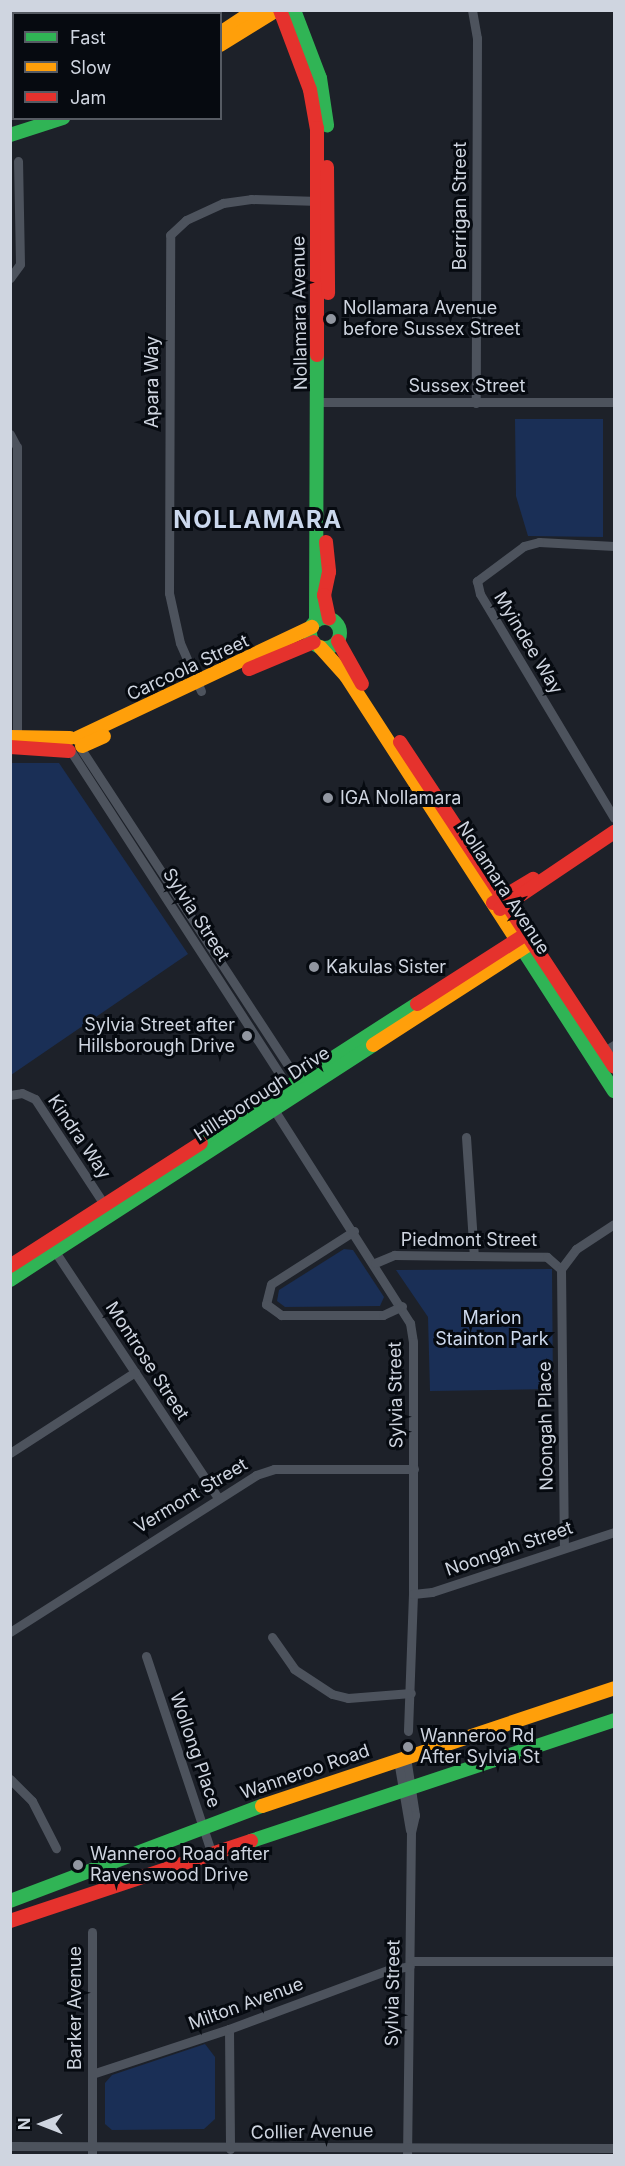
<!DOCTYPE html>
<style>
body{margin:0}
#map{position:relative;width:625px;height:2166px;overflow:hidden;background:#1d2129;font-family:Inter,sans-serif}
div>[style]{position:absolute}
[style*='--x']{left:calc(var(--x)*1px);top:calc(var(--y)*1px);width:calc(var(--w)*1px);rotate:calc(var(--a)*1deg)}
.green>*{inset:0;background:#1a2f56}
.street>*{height:9px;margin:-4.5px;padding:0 4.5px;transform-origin:4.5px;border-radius:4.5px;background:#4d535d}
.fast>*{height:14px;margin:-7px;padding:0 7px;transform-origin:7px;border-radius:7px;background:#30b455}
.fast>.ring{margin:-7px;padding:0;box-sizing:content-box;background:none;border:14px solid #30b455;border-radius:50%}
.slow>*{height:14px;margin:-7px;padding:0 7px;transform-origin:7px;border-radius:7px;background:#ff9f0a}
.jam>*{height:14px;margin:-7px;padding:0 7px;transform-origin:7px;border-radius:7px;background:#e5322d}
.dots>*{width:16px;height:16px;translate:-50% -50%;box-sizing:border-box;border:3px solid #060a10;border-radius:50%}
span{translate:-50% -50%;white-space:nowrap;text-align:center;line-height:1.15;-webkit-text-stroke:6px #060a10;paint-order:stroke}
.street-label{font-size:18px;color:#cfd5e0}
.poi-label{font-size:18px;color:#cfd5e0}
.left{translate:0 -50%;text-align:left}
.right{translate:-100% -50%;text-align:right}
.park-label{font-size:18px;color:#cedaee}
.district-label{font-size:24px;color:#cbd8ed;font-weight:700;letter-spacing:1.5px}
.frame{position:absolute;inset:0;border:12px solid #cfd5e0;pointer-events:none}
.legend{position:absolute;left:12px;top:12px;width:210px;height:108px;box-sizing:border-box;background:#060a10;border:2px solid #565b63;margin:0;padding:8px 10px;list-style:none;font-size:18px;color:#cfd5e0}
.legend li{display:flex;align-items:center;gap:12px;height:30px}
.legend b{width:30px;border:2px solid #565b63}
.north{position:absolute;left:12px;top:2094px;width:60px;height:60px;-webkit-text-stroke:4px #060a10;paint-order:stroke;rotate:270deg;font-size:16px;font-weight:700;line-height:24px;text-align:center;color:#cfd5e0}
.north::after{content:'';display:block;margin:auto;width:21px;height:27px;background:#cfd5e0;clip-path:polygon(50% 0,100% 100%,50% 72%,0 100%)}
</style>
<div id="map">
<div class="green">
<div style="clip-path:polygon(515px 419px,603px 419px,603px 537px,528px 536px,516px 496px)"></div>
<div style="clip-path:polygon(11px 763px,59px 763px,188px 954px,11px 1075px)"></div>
<div style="clip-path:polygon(344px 1249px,353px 1250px,384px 1297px,380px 1306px,285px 1307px,277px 1301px,279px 1290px)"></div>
<div style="clip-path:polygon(552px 1269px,553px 1389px,430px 1391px,428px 1317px,396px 1270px)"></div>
<div style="clip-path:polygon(205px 2044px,215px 2057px,215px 2119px,204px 2129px,112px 2130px,105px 2124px,105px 2083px,112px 2075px)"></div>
</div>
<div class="street">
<div style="--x:472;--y:10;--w:28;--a:80"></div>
<div style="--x:477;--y:38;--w:365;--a:90.2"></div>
<div style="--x:10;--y:278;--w:17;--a:-54"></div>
<div style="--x:20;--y:264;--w:103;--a:-91.1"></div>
<div style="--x:319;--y:402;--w:295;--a:0"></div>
<div style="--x:10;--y:434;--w:15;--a:62"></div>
<div style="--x:17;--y:447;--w:294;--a:90"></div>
<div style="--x:614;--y:546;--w:75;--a:-176.9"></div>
<div style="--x:539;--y:542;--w:16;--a:165"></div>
<div style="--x:524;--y:546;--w:59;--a:143.3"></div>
<div style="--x:477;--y:581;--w:13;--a:77"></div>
<div style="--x:480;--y:594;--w:261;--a:59.1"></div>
<div style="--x:201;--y:691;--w:52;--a:-113.6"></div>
<div style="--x:180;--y:643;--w:51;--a:-102.4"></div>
<div style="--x:169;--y:593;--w:358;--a:-89.8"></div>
<div style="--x:170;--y:235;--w:22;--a:-43"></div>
<div style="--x:186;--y:220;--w:41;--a:-24.7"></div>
<div style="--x:223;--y:203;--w:28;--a:-8"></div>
<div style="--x:251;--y:199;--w:68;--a:1.7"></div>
<div style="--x:81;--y:749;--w:400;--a:56.8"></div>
<div style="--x:72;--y:753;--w:403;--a:57.1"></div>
<div style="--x:600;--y:1054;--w:17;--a:-33"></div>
<div style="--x:10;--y:1095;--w:12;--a:-9"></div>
<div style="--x:22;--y:1093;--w:14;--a:25"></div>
<div style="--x:35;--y:1099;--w:133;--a:56.7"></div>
<div style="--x:271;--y:1105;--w:259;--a:57.5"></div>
<div style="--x:410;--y:1323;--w:19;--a:81"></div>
<div style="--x:413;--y:1342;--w:252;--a:90"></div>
<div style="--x:413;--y:1594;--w:137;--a:92.1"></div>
<div style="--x:466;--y:1137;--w:119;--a:86.2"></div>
<div style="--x:354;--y:1231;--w:98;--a:147.4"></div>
<div style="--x:271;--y:1284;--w:21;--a:104"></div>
<div style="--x:266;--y:1304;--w:19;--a:36"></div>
<div style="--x:281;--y:1315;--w:102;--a:0"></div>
<div style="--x:383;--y:1315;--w:21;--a:-25"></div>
<div style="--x:52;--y:1247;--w:301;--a:56.5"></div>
<div style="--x:375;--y:1263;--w:21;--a:-23"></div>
<div style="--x:394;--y:1255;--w:153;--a:0.7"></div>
<div style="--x:547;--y:1257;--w:18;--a:41"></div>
<div style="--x:561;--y:1269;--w:25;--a:-53"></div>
<div style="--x:576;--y:1249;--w:45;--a:-33.3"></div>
<div style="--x:561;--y:1269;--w:278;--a:89.4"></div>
<div style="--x:10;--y:1453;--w:149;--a:-32.9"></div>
<div style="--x:413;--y:1594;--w:19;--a:-6"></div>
<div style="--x:432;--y:1592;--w:192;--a:-18.2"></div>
<div style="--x:10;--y:1632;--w:292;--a:-32.5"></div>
<div style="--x:256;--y:1475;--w:19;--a:-18"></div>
<div style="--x:274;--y:1469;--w:140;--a:0"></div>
<div style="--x:272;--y:1637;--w:39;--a:55"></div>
<div style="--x:294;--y:1669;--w:45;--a:33.3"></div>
<div style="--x:332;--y:1694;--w:16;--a:14"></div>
<div style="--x:348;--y:1698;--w:63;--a:-4.5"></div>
<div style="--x:146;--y:1656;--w:209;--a:71.6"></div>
<div style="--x:406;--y:1757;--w:59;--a:81.2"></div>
<div style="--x:415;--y:1815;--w:17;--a:103"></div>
<div style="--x:411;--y:1832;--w:324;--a:90.7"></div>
<div style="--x:398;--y:1760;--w:71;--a:80.3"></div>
<div style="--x:10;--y:1779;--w:31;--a:45"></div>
<div style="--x:32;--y:1801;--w:53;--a:62.9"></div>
<div style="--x:410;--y:1961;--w:204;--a:0"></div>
<div style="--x:229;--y:2029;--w:120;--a:89.5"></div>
<div style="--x:92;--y:2074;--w:144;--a:-18.2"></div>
<div style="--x:229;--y:2029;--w:170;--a:-20.4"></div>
<div style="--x:388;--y:1970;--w:22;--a:-10"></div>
<div style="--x:10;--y:2146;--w:604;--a:0.19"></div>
<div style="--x:92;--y:2156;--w:224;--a:-90"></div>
</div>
<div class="fast">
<div style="--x:294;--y:10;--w:73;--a:69.1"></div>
<div style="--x:320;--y:78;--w:48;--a:81.5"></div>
<div style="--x:10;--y:135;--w:56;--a:-17.8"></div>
<div class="ring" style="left:310px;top:618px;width:16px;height:16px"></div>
<div style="--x:316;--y:621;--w:266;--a:-89.8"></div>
<div style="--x:516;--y:939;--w:181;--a:57.2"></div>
<div style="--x:201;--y:1143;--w:257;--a:-32.8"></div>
<div style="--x:10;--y:1280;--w:432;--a:-32.9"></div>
<div style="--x:251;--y:1841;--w:383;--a:-18.4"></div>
<div style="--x:10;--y:1901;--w:269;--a:-20.7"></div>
</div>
<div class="slow">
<div style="--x:220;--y:33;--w:42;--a:-33.3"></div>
<div style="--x:220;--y:45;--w:67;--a:-31.6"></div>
<div style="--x:320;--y:647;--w:39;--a:48"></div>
<div style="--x:346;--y:676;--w:313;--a:57.1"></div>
<div style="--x:10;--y:737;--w:60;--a:1"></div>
<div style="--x:77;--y:738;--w:260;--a:-25.3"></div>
<div style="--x:82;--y:746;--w:24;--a:-24"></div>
<div style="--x:373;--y:1045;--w:187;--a:-32.8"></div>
<div style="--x:262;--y:1806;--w:371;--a:-18.5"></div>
</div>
<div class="jam">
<div style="--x:280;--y:10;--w:85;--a:69.4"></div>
<div style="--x:310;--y:90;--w:39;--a:80"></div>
<div style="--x:317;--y:128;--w:227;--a:90"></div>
<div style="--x:327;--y:167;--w:126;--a:89.5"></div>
<div style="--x:326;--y:542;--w:30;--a:84"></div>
<div style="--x:329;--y:572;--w:24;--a:102"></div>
<div style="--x:324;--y:595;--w:24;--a:78"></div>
<div style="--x:338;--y:641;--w:49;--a:60.8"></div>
<div style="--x:249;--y:669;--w:70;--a:-22.6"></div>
<div style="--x:400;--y:742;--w:389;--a:56.6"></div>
<div style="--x:10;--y:747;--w:59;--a:3.9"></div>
<div style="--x:493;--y:903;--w:47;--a:-31"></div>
<div style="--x:500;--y:909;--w:138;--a:-34"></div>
<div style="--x:417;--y:1004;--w:130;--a:-32.7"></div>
<div style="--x:10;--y:1266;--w:227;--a:-32.8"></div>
<div style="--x:10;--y:1921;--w:254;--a:-18.4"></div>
</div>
<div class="dots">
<div style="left:331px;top:319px;background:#9196a0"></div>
<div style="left:328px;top:798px;background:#9196a0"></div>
<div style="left:314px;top:967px;background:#9196a0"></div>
<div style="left:247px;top:1036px;background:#9196a0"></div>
<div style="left:408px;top:1747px;background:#9196a0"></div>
<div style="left:78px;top:1865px;background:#9196a0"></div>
</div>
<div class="street-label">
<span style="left:460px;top:206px;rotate:-90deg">Berrigan Street</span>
<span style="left:300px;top:313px;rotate:-91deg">Nollamara Avenue</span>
<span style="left:152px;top:382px;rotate:-90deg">Apara Way</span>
<span style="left:467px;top:386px">Sussex Street</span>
<span style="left:528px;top:643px;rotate:59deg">Myindee Way</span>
<span style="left:188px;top:668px;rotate:-25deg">Carcoola Street</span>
<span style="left:503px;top:888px;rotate:57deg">Nollamara Avenue</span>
<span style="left:196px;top:915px;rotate:57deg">Sylvia Street</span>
<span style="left:262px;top:1094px;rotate:-33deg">Hillsborough Drive</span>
<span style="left:79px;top:1137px;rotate:56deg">Kindra Way</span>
<span style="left:469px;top:1240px">Piedmont Street</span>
<span style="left:147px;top:1361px;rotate:57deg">Montrose Street</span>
<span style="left:396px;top:1395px;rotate:-91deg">Sylvia Street</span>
<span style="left:546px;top:1426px;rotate:-91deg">Noongah Place</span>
<span style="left:191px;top:1496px;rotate:-31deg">Vermont Street</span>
<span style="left:509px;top:1549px;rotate:-19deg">Noongah Street</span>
<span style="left:195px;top:1750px;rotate:71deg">Wollong Place</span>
<span style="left:305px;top:1772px;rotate:-19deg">Wanneroo Road</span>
<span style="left:393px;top:1993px;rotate:-89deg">Sylvia Street</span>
<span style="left:246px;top:2004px;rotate:-20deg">Milton Avenue</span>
<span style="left:75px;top:2008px;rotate:-90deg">Barker Avenue</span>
<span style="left:312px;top:2132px;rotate:-1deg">Collier Avenue</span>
</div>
<div class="poi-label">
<span class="left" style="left:343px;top:319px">Nollamara Avenue<br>before Sussex Street</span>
<span class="left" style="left:340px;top:798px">IGA Nollamara</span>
<span class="left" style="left:326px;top:967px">Kakulas Sister</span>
<span class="right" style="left:235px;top:1036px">Sylvia Street after<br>Hillsborough Drive</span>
<span class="left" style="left:420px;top:1747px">Wanneroo Rd<br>After Sylvia St</span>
<span class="left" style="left:90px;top:1865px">Wanneroo Road after<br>Ravenswood Drive</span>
</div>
<div class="park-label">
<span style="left:492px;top:1329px">Marion<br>Stainton Park</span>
</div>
<div class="district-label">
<span style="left:258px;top:520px">NOLLAMARA</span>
</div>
<div class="frame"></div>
<ul class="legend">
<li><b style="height:8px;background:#30b455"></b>Fast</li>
<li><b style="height:8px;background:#ff9f0a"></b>Slow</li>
<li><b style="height:8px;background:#e5322d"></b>Jam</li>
</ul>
<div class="north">N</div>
</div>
